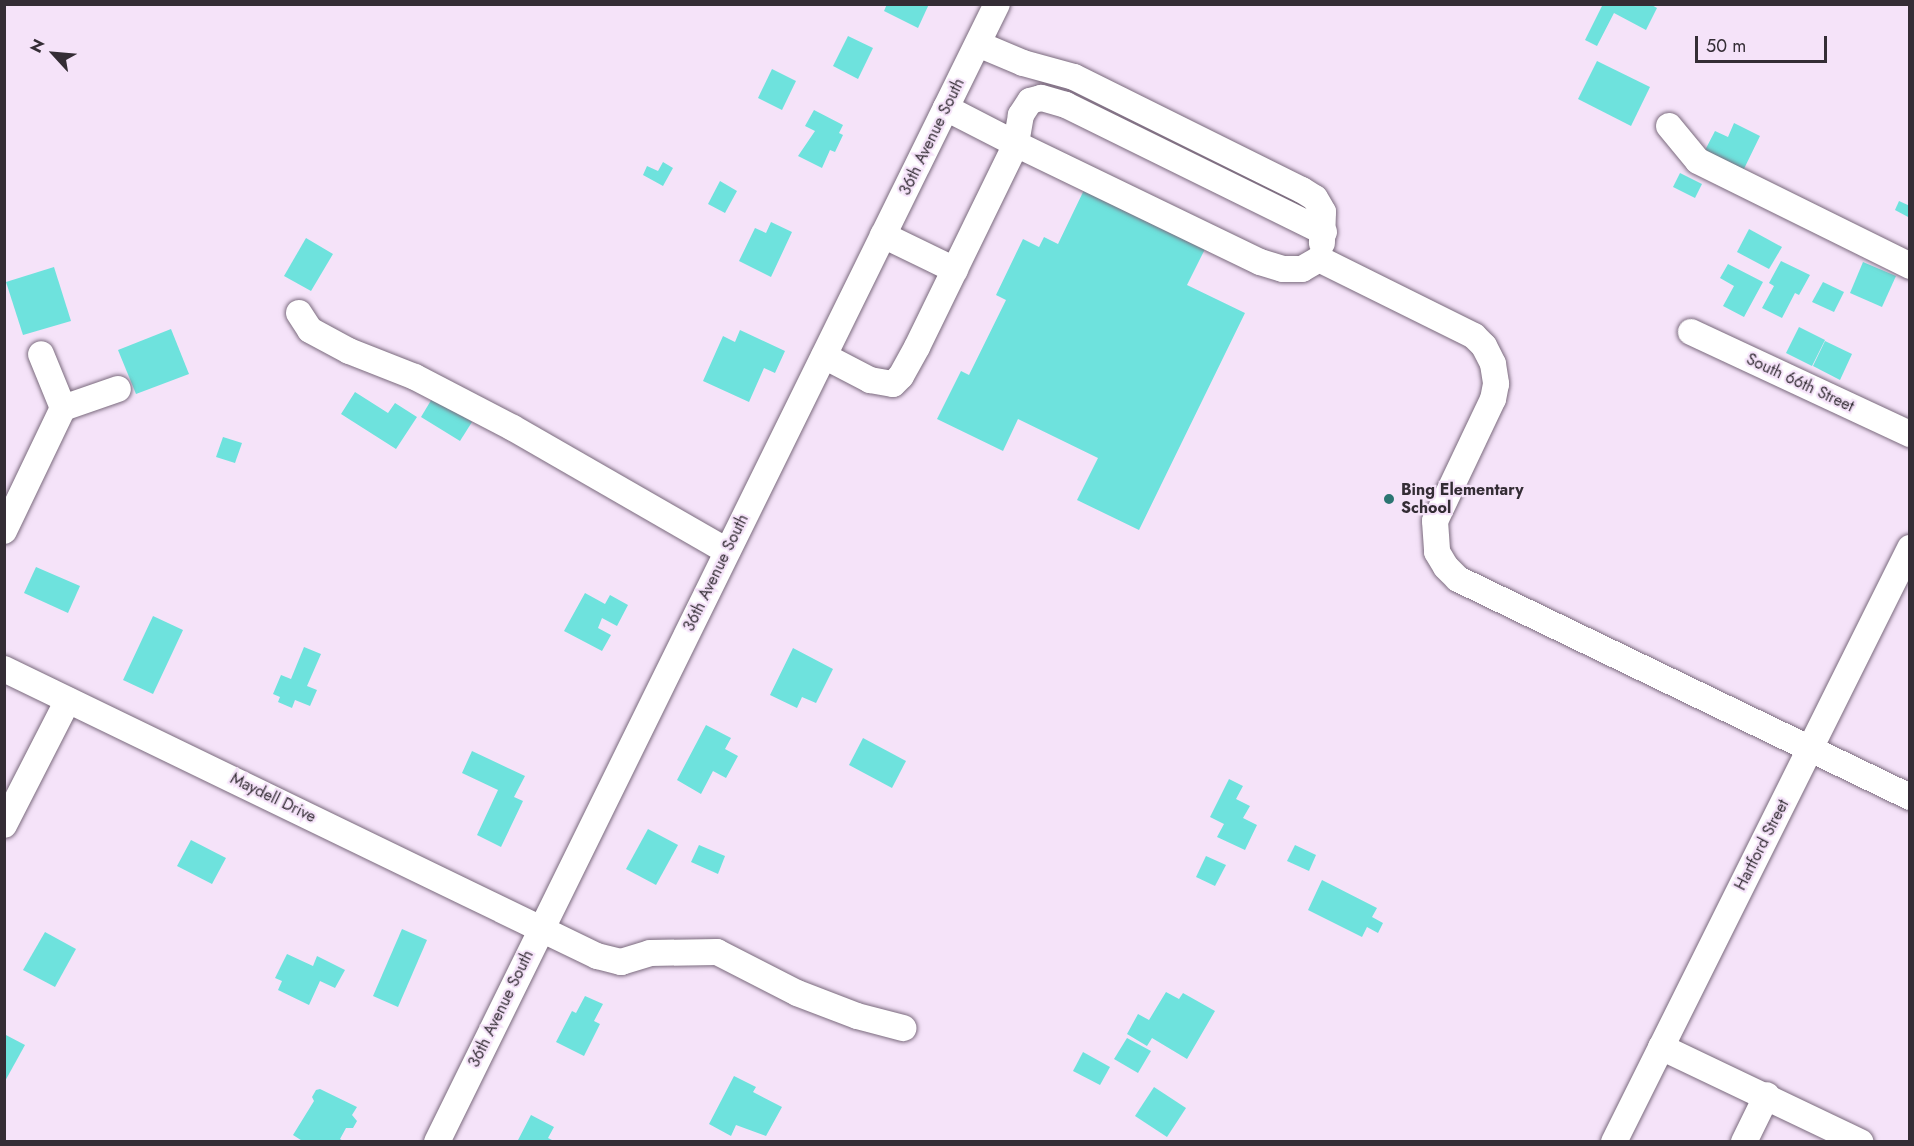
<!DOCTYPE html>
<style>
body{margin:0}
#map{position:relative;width:1914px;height:1146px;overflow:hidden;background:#f5e3f9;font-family:Jost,sans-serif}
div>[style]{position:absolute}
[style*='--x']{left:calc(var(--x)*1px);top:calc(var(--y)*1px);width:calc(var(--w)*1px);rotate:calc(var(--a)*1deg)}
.building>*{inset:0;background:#6ee2dd}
.roads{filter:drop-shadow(0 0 2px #7a6a7d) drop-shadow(0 0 2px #7a6a7d)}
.minor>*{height:26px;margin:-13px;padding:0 13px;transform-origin:13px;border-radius:13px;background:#fff}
.dots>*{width:16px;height:16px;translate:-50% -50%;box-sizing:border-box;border:3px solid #f5e3f9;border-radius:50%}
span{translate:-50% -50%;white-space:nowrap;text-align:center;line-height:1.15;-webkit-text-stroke:4.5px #f5e3f9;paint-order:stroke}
.street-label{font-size:16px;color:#342d35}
.poi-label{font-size:16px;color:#342d35;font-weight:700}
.left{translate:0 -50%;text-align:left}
.frame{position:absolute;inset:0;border:6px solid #342d35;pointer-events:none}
.north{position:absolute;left:24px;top:24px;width:60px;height:60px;-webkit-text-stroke:4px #f5e3f9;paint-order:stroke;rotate:296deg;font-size:16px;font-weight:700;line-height:24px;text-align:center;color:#342d35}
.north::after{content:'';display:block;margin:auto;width:21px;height:27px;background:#342d35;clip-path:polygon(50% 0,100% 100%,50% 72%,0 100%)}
.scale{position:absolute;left:1695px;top:36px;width:132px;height:27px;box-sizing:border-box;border:3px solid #342d35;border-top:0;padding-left:8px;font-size:18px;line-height:21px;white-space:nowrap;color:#342d35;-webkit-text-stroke:4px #f5e3f9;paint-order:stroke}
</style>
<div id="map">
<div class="building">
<div style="clip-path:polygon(887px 4px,929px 4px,918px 28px,884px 11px)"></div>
<div style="clip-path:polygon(1603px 4px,1650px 4px,1657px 8px,1646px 30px,1614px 13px,1597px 46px,1585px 40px)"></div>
<div style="clip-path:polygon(848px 36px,873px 48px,858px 79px,833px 66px)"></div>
<div style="clip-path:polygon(1597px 61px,1650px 87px,1631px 126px,1578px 99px)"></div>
<div style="clip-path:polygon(772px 69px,796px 81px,782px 110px,758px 98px)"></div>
<div style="clip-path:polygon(814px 110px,843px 125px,839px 133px,843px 135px,835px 152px,830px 150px,822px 168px,798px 156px,815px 131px,805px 126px)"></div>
<div style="clip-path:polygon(1734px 123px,1760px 136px,1740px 177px,1701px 158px,1715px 131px,1728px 137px)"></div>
<div style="clip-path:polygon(663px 162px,673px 168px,663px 186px,643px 175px,647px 166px,658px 171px)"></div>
<div style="clip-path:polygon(1680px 173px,1702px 184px,1695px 198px,1673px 187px)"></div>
<div style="clip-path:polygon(720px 181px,737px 191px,725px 213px,708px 204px)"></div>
<div style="clip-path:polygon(1084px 190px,1205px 249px,1187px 285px,1245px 313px,1139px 530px,1077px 500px,1098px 458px,1018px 419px,1003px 451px,937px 419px,961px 371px,969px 375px,1006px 300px,996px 295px,1023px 239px,1039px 247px,1044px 237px,1058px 244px)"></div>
<div style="clip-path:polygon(1899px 201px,1910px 206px,1910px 218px,1895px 210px)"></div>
<div style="clip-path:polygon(771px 222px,792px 232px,771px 277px,739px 261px,755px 228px,766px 233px)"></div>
<div style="clip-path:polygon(1749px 229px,1782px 247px,1769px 269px,1737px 252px)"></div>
<div style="clip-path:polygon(306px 238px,333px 254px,311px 291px,284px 276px)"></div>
<div style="clip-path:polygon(1781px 261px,1810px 275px,1799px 295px,1795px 293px,1782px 318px,1762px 308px,1774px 286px,1769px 283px)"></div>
<div style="clip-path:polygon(1863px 262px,1896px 276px,1882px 307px,1850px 293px)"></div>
<div style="clip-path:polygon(1728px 264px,1763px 282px,1744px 317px,1723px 306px,1734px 286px,1720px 278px)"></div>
<div style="clip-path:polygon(54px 267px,71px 321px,23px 335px,6px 282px)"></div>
<div style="clip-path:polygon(1823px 282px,1844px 292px,1834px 312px,1812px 302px)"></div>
<div style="clip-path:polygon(1799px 327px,1825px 340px,1812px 366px,1786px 353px)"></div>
<div style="clip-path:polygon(171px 329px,189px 374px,136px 394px,118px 350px)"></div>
<div style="clip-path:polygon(740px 330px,785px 351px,775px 373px,764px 368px,749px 402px,703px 381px,723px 336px,735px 342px)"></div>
<div style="clip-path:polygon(1825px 341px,1852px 354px,1840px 380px,1813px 366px)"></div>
<div style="clip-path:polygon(355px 392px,388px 413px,395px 403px,417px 417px,396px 449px,341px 414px)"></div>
<div style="clip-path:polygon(433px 397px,472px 422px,460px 441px,421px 417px)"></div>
<div style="clip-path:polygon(223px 437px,242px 443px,235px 463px,216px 457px)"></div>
<div style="clip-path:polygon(36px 567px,80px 586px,68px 613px,24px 593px)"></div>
<div style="clip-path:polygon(585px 593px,605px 604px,610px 595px,628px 605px,617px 626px,602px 618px,598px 628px,611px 635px,602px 651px,564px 631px)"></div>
<div style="clip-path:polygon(153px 616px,183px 630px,153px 694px,123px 680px)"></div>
<div style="clip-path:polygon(304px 647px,321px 654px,307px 686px,317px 690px,310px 706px,295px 700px,292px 708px,278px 702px,280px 697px,273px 694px,281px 675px,291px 679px)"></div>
<div style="clip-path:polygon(793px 648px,833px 669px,816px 703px,802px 697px,797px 708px,770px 695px)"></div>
<div style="clip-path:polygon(706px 725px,731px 738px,725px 749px,738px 756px,726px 778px,713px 771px,701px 794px,677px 780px)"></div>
<div style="clip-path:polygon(863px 738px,906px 761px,892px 788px,849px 765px)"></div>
<div style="clip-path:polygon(472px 751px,525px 776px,514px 797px,523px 801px,501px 847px,477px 835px,498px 790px,462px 773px)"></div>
<div style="clip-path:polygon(1229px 779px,1243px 786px,1236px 799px,1250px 806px,1243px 818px,1257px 825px,1245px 850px,1217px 837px,1224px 824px,1210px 817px)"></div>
<div style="clip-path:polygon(648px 829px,678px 845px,656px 885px,626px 869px)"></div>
<div style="clip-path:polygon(191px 840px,226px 858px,212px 884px,177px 866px)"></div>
<div style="clip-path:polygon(699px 845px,725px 856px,718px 874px,691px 862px)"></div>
<div style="clip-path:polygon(1295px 845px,1316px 855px,1309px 871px,1287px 861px)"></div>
<div style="clip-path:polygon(1206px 856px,1226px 865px,1215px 886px,1196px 877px)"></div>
<div style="clip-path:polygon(1322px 880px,1377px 908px,1372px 917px,1383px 923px,1378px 933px,1367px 927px,1362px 937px,1308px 910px)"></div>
<div style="clip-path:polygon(402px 929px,427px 940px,398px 1007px,373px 996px)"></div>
<div style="clip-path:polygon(45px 932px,76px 949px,55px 987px,23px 970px)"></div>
<div style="clip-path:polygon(287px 954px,313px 966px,317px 956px,345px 970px,335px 988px,320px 981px,309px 1005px,278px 990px,282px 981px,275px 978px)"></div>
<div style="clip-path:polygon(1166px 992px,1179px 999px,1183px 993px,1215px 1011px,1187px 1059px,1152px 1038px,1147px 1046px,1127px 1034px,1138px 1014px,1149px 1020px)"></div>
<div style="clip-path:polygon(585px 996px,603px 1004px,594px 1021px,600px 1024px,584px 1056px,556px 1042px,572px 1011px,576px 1013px)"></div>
<div style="clip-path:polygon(4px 1034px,25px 1045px,4px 1083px)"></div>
<div style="clip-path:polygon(1127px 1038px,1151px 1051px,1138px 1073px,1114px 1059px)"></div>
<div style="clip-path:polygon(1083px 1052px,1110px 1067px,1100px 1085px,1073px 1071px)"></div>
<div style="clip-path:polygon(734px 1076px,756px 1087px,753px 1092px,782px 1107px,766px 1136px,736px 1125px,731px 1136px,709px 1124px)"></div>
<div style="clip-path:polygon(1154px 1087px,1186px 1108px,1167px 1137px,1135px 1116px)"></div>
<div style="clip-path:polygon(320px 1089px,357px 1107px,352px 1115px,357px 1121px,353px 1128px,346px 1128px,340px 1139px,345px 1142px,304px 1142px,293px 1135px,314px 1101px,312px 1097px,316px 1090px)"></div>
<div style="clip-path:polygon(531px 1115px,554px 1127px,548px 1138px,556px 1142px,517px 1142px)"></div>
</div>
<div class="roads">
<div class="minor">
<div style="--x:978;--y:44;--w:49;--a:22.9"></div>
<div style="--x:1023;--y:63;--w:53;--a:15.4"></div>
<div style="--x:1074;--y:77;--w:254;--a:26.4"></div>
<div style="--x:1302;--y:190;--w:15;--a:32"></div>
<div style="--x:1315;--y:198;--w:16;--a:60"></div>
<div style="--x:1323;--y:212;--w:31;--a:92"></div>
<div style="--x:1669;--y:126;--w:45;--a:50.4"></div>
<div style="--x:1698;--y:161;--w:237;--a:26.3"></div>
<div style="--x:1324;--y:232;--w:288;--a:-153.8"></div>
<div style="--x:1066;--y:105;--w:26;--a:-164"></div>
<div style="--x:1041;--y:98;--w:11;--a:165"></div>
<div style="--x:1030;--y:101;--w:17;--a:123"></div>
<div style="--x:1021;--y:115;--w:29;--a:100"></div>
<div style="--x:1016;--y:144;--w:271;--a:25.8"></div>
<div style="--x:1260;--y:262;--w:24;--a:17"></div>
<div style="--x:1283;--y:269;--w:19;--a:0"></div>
<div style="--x:1302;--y:269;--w:20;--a:-30"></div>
<div style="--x:1319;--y:259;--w:173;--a:26.4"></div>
<div style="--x:1474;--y:336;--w:14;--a:45"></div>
<div style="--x:1484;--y:346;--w:20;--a:63"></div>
<div style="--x:1493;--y:364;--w:20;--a:81"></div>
<div style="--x:1496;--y:384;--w:15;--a:101"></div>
<div style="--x:1493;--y:399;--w:135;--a:115.4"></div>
<div style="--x:1435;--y:521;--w:31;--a:86"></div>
<div style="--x:1437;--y:552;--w:17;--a:59"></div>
<div style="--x:1446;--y:567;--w:17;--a:45"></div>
<div style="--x:1458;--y:579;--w:502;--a:25.75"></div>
<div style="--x:883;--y:235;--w:80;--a:25.9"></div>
<div style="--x:299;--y:313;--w:20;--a:57"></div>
<div style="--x:310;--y:330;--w:44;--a:28.3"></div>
<div style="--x:349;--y:351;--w:71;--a:21.5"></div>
<div style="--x:415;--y:377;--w:110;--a:27.5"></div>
<div style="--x:513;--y:428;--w:247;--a:29.9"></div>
<div style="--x:1691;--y:332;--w:242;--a:25"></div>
<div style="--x:824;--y:356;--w:52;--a:27.6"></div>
<div style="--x:870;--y:380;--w:23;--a:10"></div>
<div style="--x:893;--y:384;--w:11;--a:-45"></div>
<div style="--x:901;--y:376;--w:33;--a:-61"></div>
<div style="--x:917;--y:347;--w:226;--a:-64"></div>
<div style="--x:1016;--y:144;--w:79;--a:-152.8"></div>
<div style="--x:63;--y:408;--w:58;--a:-19.1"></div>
<div style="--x:4;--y:531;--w:136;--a:-64.4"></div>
<div style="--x:63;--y:408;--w:58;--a:-112.2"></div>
<div style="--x:4;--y:669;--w:659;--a:25.83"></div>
<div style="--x:597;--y:956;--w:25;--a:14"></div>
<div style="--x:621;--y:962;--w:30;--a:-17"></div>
<div style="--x:650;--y:953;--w:67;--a:-0.9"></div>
<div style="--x:717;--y:952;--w:90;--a:27.1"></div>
<div style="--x:797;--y:993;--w:64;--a:21"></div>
<div style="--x:857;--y:1016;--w:48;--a:14.6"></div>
<div style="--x:4;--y:825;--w:140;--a:-62.9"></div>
<div style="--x:1661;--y:1047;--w:221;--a:25.5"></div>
<div style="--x:437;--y:1142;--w:1268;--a:-63.8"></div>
<div style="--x:1614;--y:1142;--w:664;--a:-63.51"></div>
<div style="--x:1744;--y:1142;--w:52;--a:-63.9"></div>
</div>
</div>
<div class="dots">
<div style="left:1389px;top:499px;background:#2b7572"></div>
</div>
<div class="street-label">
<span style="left:932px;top:137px;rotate:-64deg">36th Avenue South</span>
<span style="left:1800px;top:383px;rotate:25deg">South 66th Street</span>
<span style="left:716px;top:573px;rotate:-64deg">36th Avenue South</span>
<span style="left:273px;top:798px;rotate:26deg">Maydell Drive</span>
<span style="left:1762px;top:845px;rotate:-63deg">Hartford Street</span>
<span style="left:501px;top:1009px;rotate:-64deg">36th Avenue South</span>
</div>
<div class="poi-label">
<span class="left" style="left:1401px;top:499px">Bing Elementary<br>School</span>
</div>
<div class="frame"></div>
<div class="north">N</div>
<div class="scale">50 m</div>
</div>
